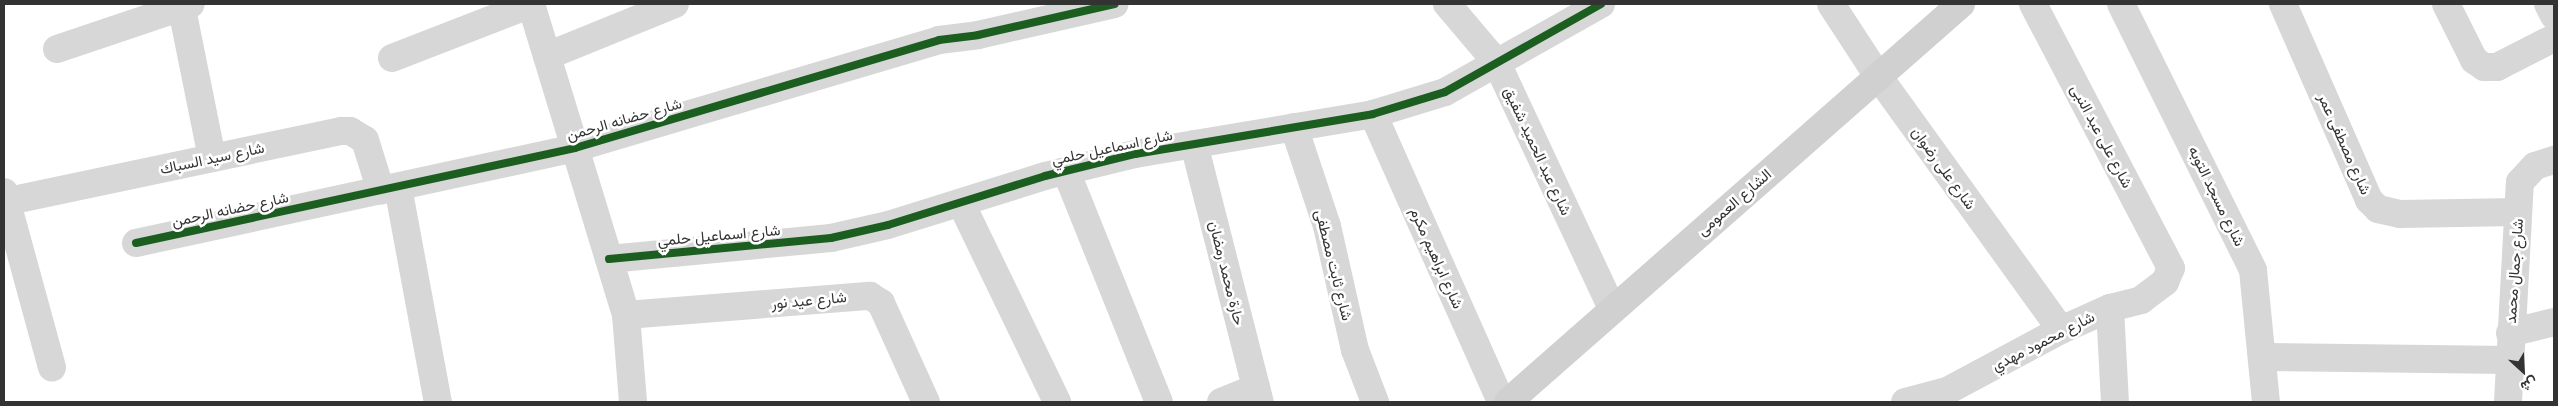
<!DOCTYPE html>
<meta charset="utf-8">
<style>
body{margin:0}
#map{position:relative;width:2558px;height:406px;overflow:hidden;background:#fff;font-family:"PT Sans",Vazirmatn,sans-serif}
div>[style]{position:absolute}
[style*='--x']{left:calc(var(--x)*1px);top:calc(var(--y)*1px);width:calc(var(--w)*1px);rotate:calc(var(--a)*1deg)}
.street>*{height:28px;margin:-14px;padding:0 14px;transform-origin:14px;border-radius:14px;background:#d7d7d7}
.secondary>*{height:28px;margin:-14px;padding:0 14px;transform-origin:14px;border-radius:14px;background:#d0d0d0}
.cycleway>*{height:8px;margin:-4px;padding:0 4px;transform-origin:4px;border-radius:4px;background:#1b5e20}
span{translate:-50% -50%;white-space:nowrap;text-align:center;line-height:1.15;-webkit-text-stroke:5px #fff;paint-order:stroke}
.street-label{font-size:15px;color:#333}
.frame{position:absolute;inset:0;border:5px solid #333;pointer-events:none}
.north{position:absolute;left:2498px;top:346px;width:50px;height:50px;-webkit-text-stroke:4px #fff;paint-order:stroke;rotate:155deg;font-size:14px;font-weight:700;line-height:20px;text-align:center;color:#333}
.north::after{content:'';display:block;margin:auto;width:18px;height:22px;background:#333;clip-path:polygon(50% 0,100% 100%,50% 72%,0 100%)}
</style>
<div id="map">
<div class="street">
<div style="--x:181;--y:4;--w:157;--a:78.6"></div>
<div style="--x:531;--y:4;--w:325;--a:73"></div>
<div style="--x:626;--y:315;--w:87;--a:85.4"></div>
<div style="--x:1447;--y:4;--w:77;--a:49.7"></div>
<div style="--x:1497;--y:63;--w:271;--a:64.9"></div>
<div style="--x:1831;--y:4;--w:86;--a:56.9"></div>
<div style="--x:1878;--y:76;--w:313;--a:54.2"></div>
<div style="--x:2121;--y:4;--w:297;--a:63.6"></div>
<div style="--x:2253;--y:270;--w:133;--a:84.4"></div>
<div style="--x:2283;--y:4;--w:214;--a:66.3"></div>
<div style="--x:2369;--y:200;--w:13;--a:45"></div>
<div style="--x:2378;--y:209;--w:23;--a:13"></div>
<div style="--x:2400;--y:214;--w:118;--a:-1"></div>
<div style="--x:2446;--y:4;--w:63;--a:63.4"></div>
<div style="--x:2474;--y:60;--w:12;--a:35"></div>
<div style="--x:2484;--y:67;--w:13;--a:0"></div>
<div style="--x:2497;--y:67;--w:64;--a:-27"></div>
<div style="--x:2548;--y:4;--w:13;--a:63"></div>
<div style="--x:57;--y:49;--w:141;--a:-18.6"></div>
<div style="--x:547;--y:56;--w:138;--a:-22.1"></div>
<div style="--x:392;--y:58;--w:149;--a:-21.2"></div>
<div style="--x:1373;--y:114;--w:315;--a:66"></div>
<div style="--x:1294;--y:127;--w:104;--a:71.6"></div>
<div style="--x:1327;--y:226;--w:127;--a:77.3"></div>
<div style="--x:1355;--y:350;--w:56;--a:69"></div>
<div style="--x:1194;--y:144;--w:266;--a:75.7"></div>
<div style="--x:1066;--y:171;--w:249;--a:68.1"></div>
<div style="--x:398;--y:187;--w:219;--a:79.5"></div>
<div style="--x:4;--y:192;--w:182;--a:74.7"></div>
<div style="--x:4;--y:202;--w:345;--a:-11.9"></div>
<div style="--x:342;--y:131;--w:8;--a:0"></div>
<div style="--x:350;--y:131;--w:17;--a:31"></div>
<div style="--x:365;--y:140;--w:53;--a:72.6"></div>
<div style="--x:961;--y:203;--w:221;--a:64.2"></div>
<div style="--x:136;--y:243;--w:449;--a:-12.2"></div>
<div style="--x:575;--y:148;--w:380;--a:-16.5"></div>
<div style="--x:939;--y:40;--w:39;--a:-7"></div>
<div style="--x:978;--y:35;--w:140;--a:-12.8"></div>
<div style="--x:609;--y:259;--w:223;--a:-5.4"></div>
<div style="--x:831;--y:238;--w:58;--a:-12.8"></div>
<div style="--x:888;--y:225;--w:164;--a:-17.3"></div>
<div style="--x:1045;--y:176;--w:93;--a:-13.7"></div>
<div style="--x:1135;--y:154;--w:241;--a:-9.5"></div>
<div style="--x:1373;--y:114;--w:75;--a:-17"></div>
<div style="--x:1445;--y:92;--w:179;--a:-29.4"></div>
<div style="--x:2110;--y:308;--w:94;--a:87"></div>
<div style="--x:626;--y:315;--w:245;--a:-4.5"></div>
<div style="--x:870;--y:296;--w:13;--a:32"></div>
<div style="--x:881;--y:303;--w:109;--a:65.6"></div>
<div style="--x:2510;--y:333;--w:45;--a:-14"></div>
<div style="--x:2262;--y:357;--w:248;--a:0.7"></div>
<div style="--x:1221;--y:402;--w:38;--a:-22"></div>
<div style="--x:1905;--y:402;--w:43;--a:-14.7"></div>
<div style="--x:1947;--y:391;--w:129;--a:-28.2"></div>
<div style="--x:2061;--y:330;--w:54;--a:-24.2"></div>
<div style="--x:2110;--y:308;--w:32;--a:-14"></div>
<div style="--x:2141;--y:300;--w:30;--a:-37"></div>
<div style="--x:2165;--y:282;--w:15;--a:-67"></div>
<div style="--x:2171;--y:268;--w:298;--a:-117.6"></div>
<div style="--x:2508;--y:402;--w:220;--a:-86.9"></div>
<div style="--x:2520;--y:182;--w:22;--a:-47"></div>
<div style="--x:2535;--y:166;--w:20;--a:-18"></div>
</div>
<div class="secondary">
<div style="--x:1508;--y:402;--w:603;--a:-41.3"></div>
</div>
<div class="cycleway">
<div style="--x:136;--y:243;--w:449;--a:-12.2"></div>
<div style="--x:575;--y:148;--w:380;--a:-16.5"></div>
<div style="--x:939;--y:40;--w:39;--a:-7"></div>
<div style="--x:978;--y:35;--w:140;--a:-12.8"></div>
<div style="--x:609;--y:259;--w:223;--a:-5.4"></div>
<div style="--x:831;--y:238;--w:58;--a:-12.8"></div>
<div style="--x:888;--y:225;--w:164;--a:-17.3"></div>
<div style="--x:1045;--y:176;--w:93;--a:-13.7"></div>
<div style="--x:1135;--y:154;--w:241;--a:-9.5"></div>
<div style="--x:1373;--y:114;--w:75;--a:-17"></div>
<div style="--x:1445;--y:92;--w:179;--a:-29.4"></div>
</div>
<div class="street-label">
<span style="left:624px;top:119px;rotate:-16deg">شارع حضانه الرحمن</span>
<span style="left:2102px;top:136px;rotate:62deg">شارع على عبد النبى</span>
<span style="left:2345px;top:144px;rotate:66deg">شارع مصطفى عمر</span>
<span style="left:1112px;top:147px;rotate:-12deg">شارع اسماعيل حلمي</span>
<span style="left:1538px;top:151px;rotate:65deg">شارع عبد الحميد شفيق</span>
<span style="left:212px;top:158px;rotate:-12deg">شارع سيد السباك</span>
<span style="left:1944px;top:168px;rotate:54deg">شارع على رضوان</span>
<span style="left:2217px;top:196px;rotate:64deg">شارع مسجد التوبه</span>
<span style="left:1734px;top:202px;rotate:-41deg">الشارع العمومى</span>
<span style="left:230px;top:209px;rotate:-12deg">شارع حضانه الرحمن</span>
<span style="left:719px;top:235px;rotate:-5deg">شارع اسماعيل حلمي</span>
<span style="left:1437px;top:258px;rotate:66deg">شارع ابراهيم مكرم</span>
<span style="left:1334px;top:265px;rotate:76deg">شارع ثابت مصطفى</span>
<span style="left:2514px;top:271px;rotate:-86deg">شارع جمال محمد</span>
<span style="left:1227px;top:273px;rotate:76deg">حارة محمد رمضان</span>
<span style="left:809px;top:300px;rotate:-5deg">شارع عيد نور</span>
<span style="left:2043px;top:341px;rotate:-27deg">شارع محمود مهدي</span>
</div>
<div class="frame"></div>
<div class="north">ش</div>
</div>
